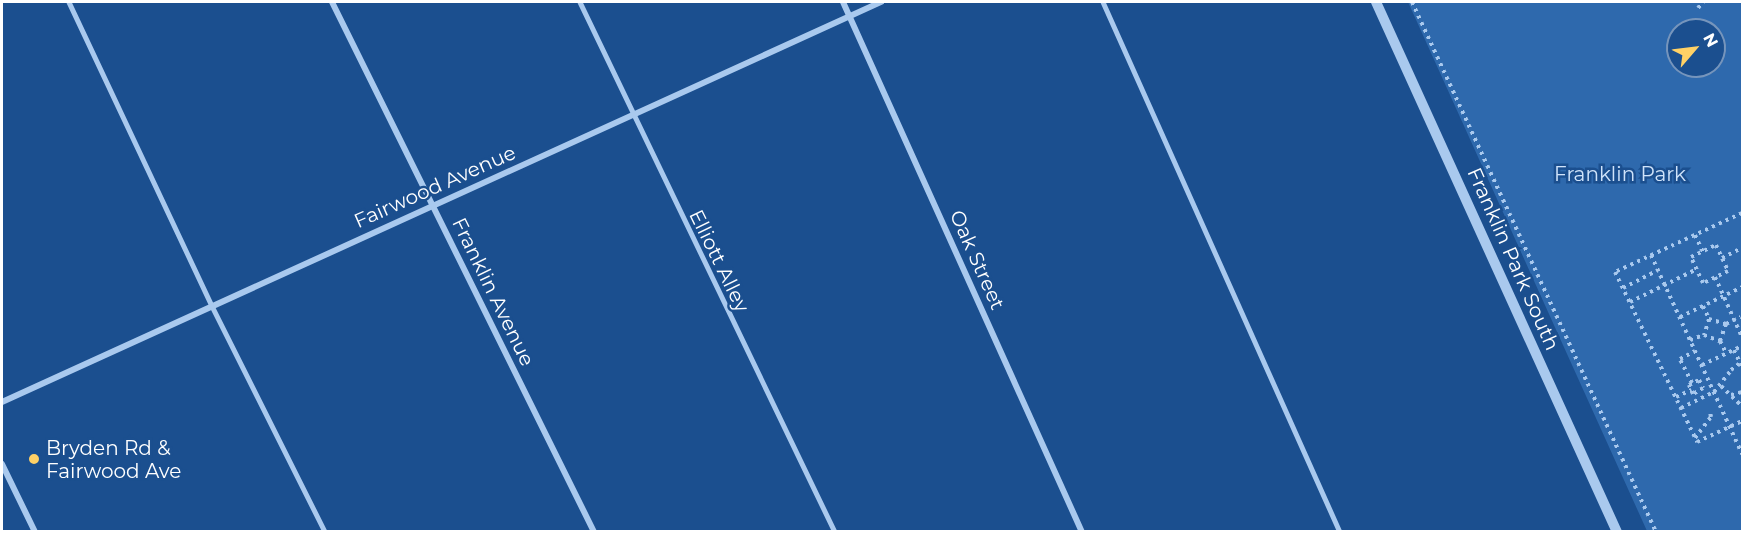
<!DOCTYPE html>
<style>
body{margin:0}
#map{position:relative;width:1744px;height:533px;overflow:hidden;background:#1b4f8f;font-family:Montserrat,sans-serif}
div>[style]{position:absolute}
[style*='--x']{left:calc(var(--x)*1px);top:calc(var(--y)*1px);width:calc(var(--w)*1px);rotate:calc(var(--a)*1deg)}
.green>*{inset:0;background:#2e69ad}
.path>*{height:4px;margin-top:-2px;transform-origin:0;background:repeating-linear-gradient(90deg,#a9c9ee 0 3px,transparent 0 7.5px)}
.service>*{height:4.5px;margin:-2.25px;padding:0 2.25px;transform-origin:2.25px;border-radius:2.25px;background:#a9c9ee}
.minor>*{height:6px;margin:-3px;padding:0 3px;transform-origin:3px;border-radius:3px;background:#a9c9ee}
.tertiary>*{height:10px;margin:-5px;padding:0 5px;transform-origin:5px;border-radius:5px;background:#a9c9ee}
.dots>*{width:16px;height:16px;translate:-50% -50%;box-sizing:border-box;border:3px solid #1b4f8f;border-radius:50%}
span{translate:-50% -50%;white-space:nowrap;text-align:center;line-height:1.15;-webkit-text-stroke:5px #1b4f8f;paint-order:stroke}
.park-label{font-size:20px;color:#cfe3fa}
.street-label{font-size:20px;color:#fff}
.poi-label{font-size:20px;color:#fff}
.left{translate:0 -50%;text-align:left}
.frame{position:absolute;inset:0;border:3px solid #fff;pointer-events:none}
.north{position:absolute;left:1666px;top:18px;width:60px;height:60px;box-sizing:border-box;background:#1b4f8f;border:2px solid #7695bc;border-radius:50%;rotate:62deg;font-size:16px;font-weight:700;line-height:24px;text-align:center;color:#fff}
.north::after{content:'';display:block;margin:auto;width:21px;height:27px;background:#ffd166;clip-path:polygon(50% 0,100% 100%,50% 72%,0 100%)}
</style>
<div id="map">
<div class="green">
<div style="clip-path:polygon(evenodd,1408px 2px,1742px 2px,1742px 531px,1647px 531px,1408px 2px,1678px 30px,1714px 30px,1714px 66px,1678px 66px,1678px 30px)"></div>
</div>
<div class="path">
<div style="--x:1412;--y:2;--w:583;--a:65.28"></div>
<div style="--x:1698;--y:8;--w:8;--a:-50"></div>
<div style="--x:1742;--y:213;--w:140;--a:155.1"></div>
<div style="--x:1615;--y:272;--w:189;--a:64.2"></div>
<div style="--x:1697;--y:442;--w:50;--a:-25"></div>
<div style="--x:1695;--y:235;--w:19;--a:65"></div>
<div style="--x:1716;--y:245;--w:29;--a:65"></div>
<div style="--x:1728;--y:271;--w:28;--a:154"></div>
<div style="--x:1703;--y:283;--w:29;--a:-115"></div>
<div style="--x:1691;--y:257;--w:28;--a:-26"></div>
<div style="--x:1651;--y:255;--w:219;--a:65.4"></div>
<div style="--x:1722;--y:258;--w:22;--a:-27"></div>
<div style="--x:1715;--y:277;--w:66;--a:65.8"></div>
<div style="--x:1623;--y:288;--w:39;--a:-27"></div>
<div style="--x:1630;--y:302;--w:75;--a:-26.2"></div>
<div style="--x:1703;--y:306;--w:14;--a:65"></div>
<div style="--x:1709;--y:319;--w:17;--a:107"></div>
<div style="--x:1704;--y:335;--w:17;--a:21"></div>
<div style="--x:1720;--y:341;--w:18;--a:-71"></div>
<div style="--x:1726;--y:324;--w:18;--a:-164"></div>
<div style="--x:1680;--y:317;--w:69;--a:-25.8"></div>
<div style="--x:1726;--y:324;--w:16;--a:-27"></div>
<div style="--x:1690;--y:340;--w:15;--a:-20"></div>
<div style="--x:1720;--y:341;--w:13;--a:63"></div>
<div style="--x:1734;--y:350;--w:14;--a:65"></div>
<div style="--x:1702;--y:365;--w:44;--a:-25.4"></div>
<div style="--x:1699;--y:380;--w:9;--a:63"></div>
<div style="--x:1703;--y:388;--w:12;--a:149"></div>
<div style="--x:1693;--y:394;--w:10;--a:-114"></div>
<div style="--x:1689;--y:385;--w:11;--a:-27"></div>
<div style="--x:1692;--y:383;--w:27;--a:-117"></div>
<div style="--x:1680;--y:359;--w:17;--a:-28"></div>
<div style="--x:1721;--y:386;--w:29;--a:44"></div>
<div style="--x:1731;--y:395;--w:11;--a:-15"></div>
<div style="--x:1676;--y:397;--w:17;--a:-25"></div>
<div style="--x:1681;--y:408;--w:37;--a:-26"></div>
<div style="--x:1714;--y:392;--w:28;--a:-52"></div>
<div style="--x:1731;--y:370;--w:11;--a:-38"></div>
<div style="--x:1740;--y:363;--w:4;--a:63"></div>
<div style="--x:1695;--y:438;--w:26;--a:-53"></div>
<div style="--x:1711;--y:417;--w:5;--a:-101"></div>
</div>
<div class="service">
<div style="--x:69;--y:2;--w:336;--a:64.8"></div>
<div style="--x:212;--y:306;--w:253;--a:63.4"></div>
<div style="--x:580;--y:2;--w:588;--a:64.31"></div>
<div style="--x:1103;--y:2;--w:581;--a:65.91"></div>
</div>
<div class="minor">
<div style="--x:332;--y:2;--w:591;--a:63.69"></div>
<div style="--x:843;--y:2;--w:581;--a:65.73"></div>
<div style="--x:2;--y:402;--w:966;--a:-24.47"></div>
<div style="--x:2;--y:464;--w:76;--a:64.1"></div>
</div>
<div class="tertiary">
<div style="--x:1376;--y:2;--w:582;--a:65.55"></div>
</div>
<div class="dots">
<div style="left:34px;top:459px;background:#ffd166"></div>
</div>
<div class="park-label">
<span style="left:1620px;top:174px">Franklin Park</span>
</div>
<div class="street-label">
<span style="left:435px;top:187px;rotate:-24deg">Fairwood Avenue</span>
<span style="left:1513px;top:259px;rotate:66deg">Franklin Park South</span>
<span style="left:977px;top:260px;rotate:66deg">Oak Street</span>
<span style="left:719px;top:261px;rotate:64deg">Elliott Alley</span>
<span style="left:493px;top:292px;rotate:64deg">Franklin Avenue</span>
</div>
<div class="poi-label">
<span class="left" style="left:46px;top:460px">Bryden Rd &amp;<br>Fairwood Ave</span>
</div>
<div class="frame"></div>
<div class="north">N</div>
</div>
